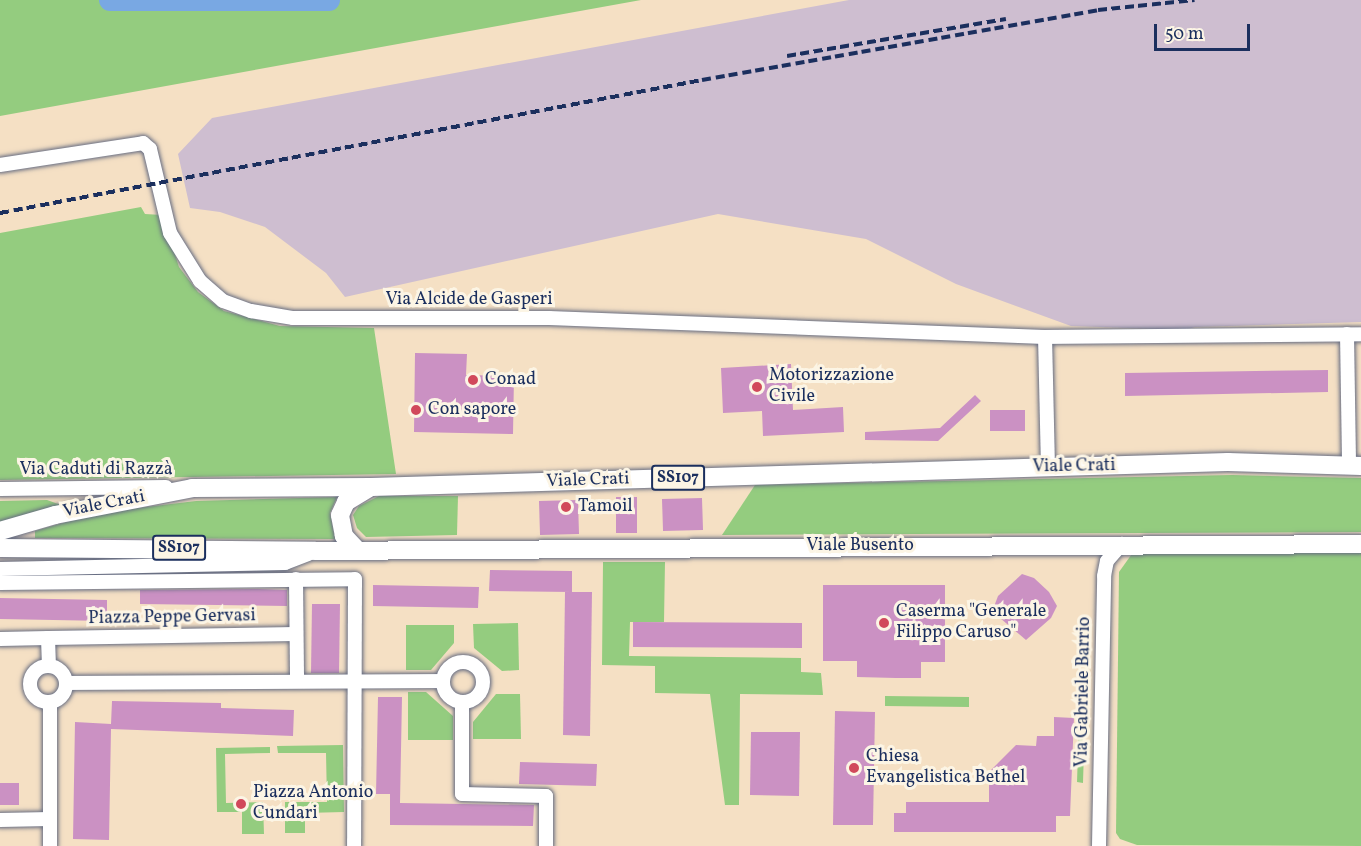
<!DOCTYPE html>
<meta charset="utf-8">
<style>
body{margin:0}
#map{position:relative;width:1361px;height:846px;overflow:hidden;background:#f5e0c4;font-family:Vollkorn,serif}
div>[style]{position:absolute}
[style*='--x']{left:calc(var(--x)*1px);top:calc(var(--y)*1px);width:calc(var(--w)*1px);rotate:calc(var(--a)*1deg)}
.industrial>*{inset:0;background:#cebed0}
.green>*{inset:0;background:#94cc7f}
.river>*{height:22px;margin:-11px;padding:0 11px;transform-origin:11px;border-radius:11px;background:#79a8e3}
.building>*{inset:0;background:#cb91c3}
.roads{filter:drop-shadow(0 0 2px #676d82) drop-shadow(0 0 2px #676d82)}
.minor>*{height:14px;margin:-7px;padding:0 7px;transform-origin:7px;border-radius:7px;background:#fff}
.minor>.ring{margin:-7px;padding:0;box-sizing:content-box;background:none;border:14px solid #fff;border-radius:50%}
.major>*{height:18px;margin:-9px;padding:0 9px;transform-origin:9px;border-radius:9px;background:#fff}
.rail>*{height:4px;margin-top:-2px;transform-origin:0;background:repeating-linear-gradient(90deg,#1b2f5e 0 9px,transparent 0 13.5px)}
.dots>*{width:16px;height:16px;translate:-50% -50%;box-sizing:border-box;border:3px solid #fcf5e5;border-radius:50%}
span{translate:-50% -50%;white-space:nowrap;text-align:center;line-height:1.15;-webkit-text-stroke:6px #fcf5e5;paint-order:stroke}
.shield-label span{padding:2px 4px;background:#fcf5e5;border:2px solid;border-radius:4px;-webkit-text-stroke-width:0}
.shield-label{font-size:16px;color:#1b2f5e;font-weight:700}
.street-label{font-size:18px;color:#1b2f5e}
.poi-label{font-size:18px;color:#1b2f5e}
.left{translate:0 -50%;text-align:left}
.scale{position:absolute;left:1154px;top:24px;width:96px;height:27px;box-sizing:border-box;border:3px solid #1b2f5e;border-top:0;padding-left:8px;font-size:18px;line-height:21px;white-space:nowrap;color:#1b2f5e;-webkit-text-stroke:4px #fcf5e5;paint-order:stroke}
</style>
<div id="map">
<div class="industrial">
<div style="clip-path:polygon(849px 0,1361px 0,1361px 322px,1195px 327px,1185px 330px,1071px 326px,956px 284px,866px 239px,718px 214px,345px 297px,326px 273px,265px 227px,220px 212px,190px 208px,178px 154px,212px 118px)"></div>
</div>
<div class="green">
<div style="clip-path:polygon(0 0,641px 0,0 116px)"></div>
<div style="clip-path:polygon(141px 207px,145px 214px,162px 215px,179px 267px,198px 292px,224px 311px,280px 326px,374px 328px,396px 474px,0 480px,0 233px)"></div>
<div style="clip-path:polygon(1232px 475px,1361px 478px,1361px 532px,722px 535px,755px 485px)"></div>
<div style="clip-path:polygon(379px 496px,458px 496px,457px 535px,366px 537px,357px 528px,353px 515px,359px 506px)"></div>
<div style="clip-path:polygon(337px 497px,330px 513px,335px 539px,35px 538px,35px 531px,73px 520px,129px 509px,196px 501px)"></div>
<div style="clip-path:polygon(47px 500px,61px 505px,0 528px,0 501px)"></div>
<div style="clip-path:polygon(1134px 551px,1361px 551px,1361px 846px,1137px 845px,1120px 839px,1116px 833px,1119px 572px)"></div>
<div style="clip-path:polygon(603px 562px,665px 562px,664px 622px,630px 622px,629px 656px,801px 658px,801px 672px,821px 673px,823px 695px,740px 694px,739px 805px,725px 805px,710px 694px,655px 693px,655px 666px,602px 665px)"></div>
<div style="clip-path:polygon(518px 623px,519px 670px,502px 671px,474px 648px,473px 624px)"></div>
<div style="clip-path:polygon(406px 625px,454px 625px,454px 643px,431px 670px,406px 670px)"></div>
<div style="clip-path:polygon(408px 692px,426px 692px,453px 716px,453px 740px,408px 740px)"></div>
<div style="clip-path:polygon(496px 694px,520px 694px,521px 739px,473px 739px,473px 722px)"></div>
<div style="clip-path:polygon(885px 696px,969px 697px,969px 707px,885px 706px)"></div>
<div style="clip-path:polygon(1079px 718px,1085px 718px,1083px 783px,1077px 782px)"></div>
<div style="clip-path:polygon(343px 745px,344px 812px,305px 813px,305px 833px,285px 833px,285px 802px,327px 802px,326px 753px,278px 753px,277px 746px)"></div>
<div style="clip-path:polygon(270px 747px,270px 753px,225px 754px,226px 803px,263px 802px,264px 834px,242px 834px,242px 812px,217px 812px,216px 748px)"></div>
</div>
<div class="river">
<div style="--x:110;--y:0;--w:219;--a:0"></div>
</div>
<div class="building">
<div style="clip-path:polygon(415px 353px,467px 354px,466px 375px,514px 376px,513px 434px,414px 432px)"></div>
<div style="clip-path:polygon(791px 364px,793px 410px,843px 407px,844px 432px,763px 436px,762px 411px,723px 413px,721px 368px)"></div>
<div style="clip-path:polygon(1328px 370px,1328px 392px,1125px 396px,1125px 373px)"></div>
<div style="clip-path:polygon(975px 395px,981px 401px,938px 441px,865px 440px,865px 432px,940px 428px)"></div>
<div style="clip-path:polygon(990px 410px,1025px 410px,1025px 431px,990px 431px)"></div>
<div style="clip-path:polygon(616px 497px,637px 497px,637px 533px,616px 533px)"></div>
<div style="clip-path:polygon(702px 498px,703px 530px,663px 531px,662px 499px)"></div>
<div style="clip-path:polygon(578px 500px,579px 534px,540px 535px,539px 501px)"></div>
<div style="clip-path:polygon(490px 570px,572px 571px,572px 592px,489px 591px)"></div>
<div style="clip-path:polygon(1022px 574px,1034px 578px,1049px 592px,1057px 606px,1051px 618px,1026px 640px,1000px 618px,995px 604px,998px 596px)"></div>
<div style="clip-path:polygon(373px 585px,479px 587px,478px 608px,373px 606px)"></div>
<div style="clip-path:polygon(823px 585px,945px 585px,945px 662px,921px 662px,921px 678px,896px 678px,857px 677px,857px 661px,823px 661px)"></div>
<div style="clip-path:polygon(259px 589px,287px 590px,287px 606px,140px 604px,140px 590px)"></div>
<div style="clip-path:polygon(565px 592px,592px 592px,590px 736px,563px 735px)"></div>
<div style="clip-path:polygon(0 598px,107px 600px,107px 621px,0 619px)"></div>
<div style="clip-path:polygon(312px 604px,340px 604px,339px 673px,311px 673px)"></div>
<div style="clip-path:polygon(633px 622px,802px 623px,802px 648px,633px 647px)"></div>
<div style="clip-path:polygon(378px 697px,402px 697px,400px 803px,534px 805px,533px 826px,390px 825px,390px 794px,376px 794px)"></div>
<div style="clip-path:polygon(112px 701px,221px 703px,221px 708px,294px 710px,293px 736px,111px 729px,109px 840px,73px 839px,75px 722px,111px 724px)"></div>
<div style="clip-path:polygon(835px 711px,875px 712px,873px 825px,833px 825px)"></div>
<div style="clip-path:polygon(1054px 717px,1074px 718px,1070px 816px,1056px 816px,1056px 832px,894px 832px,894px 813px,906px 813px,906px 802px,989px 802px,989px 772px,1016px 745px,1036px 746px,1037px 736px,1054px 736px)"></div>
<div style="clip-path:polygon(751px 732px,800px 732px,799px 796px,750px 795px)"></div>
<div style="clip-path:polygon(520px 762px,597px 764px,596px 786px,519px 784px)"></div>
<div style="clip-path:polygon(0 783px,19px 783px,19px 805px,0 805px)"></div>
</div>
<div class="roads">
<div class="minor">
<div style="--x:0;--y:165;--w:145;--a:-8.7"></div>
<div style="--x:143;--y:143;--w:9;--a:41"></div>
<div style="--x:150;--y:149;--w:86;--a:76.6"></div>
<div style="--x:170;--y:233;--w:57;--a:58"></div>
<div style="--x:200;--y:281;--w:30;--a:41"></div>
<div style="--x:223;--y:301;--w:30;--a:20"></div>
<div style="--x:251;--y:311;--w:43;--a:9.5"></div>
<div style="--x:293;--y:318;--w:256;--a:0"></div>
<div style="--x:549;--y:318;--w:496;--a:2.2"></div>
<div style="--x:1347;--y:334;--w:132;--a:89.1"></div>
<div style="--x:1048;--y:468;--w:131;--a:-91.3"></div>
<div style="--x:1045;--y:337;--w:316;--a:-0.5"></div>
<div style="--x:0;--y:489;--w:166;--a:-0.7"></div>
<div style="--x:0;--y:569;--w:285;--a:-1.2"></div>
<div style="--x:285;--y:563;--w:25;--a:-21"></div>
<div style="--x:296;--y:579;--w:102;--a:89.4"></div>
<div style="--x:0;--y:583;--w:355;--a:-0.6"></div>
<div style="--x:355;--y:579;--w:267;--a:90.2"></div>
<div style="--x:48;--y:638;--w:248;--a:-0.9"></div>
<div style="--x:0;--y:639;--w:48;--a:-1.2"></div>
<div style="--x:48;--y:638;--w:28;--a:88"></div>
<div class="ring" style="left:443px;top:662px;width:26px;height:26px"></div>
<div class="ring" style="left:30px;top:666px;width:22px;height:22px"></div>
<div style="--x:67;--y:683;--w:376;--a:-0.3"></div>
<div style="--x:462;--y:703;--w:91;--a:90"></div>
<div style="--x:462;--y:794;--w:84;--a:1.4"></div>
<div style="--x:546;--y:796;--w:50;--a:90"></div>
<div style="--x:0;--y:820;--w:50;--a:-1.1"></div>
<div style="--x:50;--y:846;--w:143;--a:-90"></div>
<div style="--x:1099;--y:846;--w:270;--a:-88.9"></div>
<div style="--x:1104;--y:576;--w:15;--a:-79"></div>
<div style="--x:1107;--y:561;--w:23;--a:-49"></div>
</div>
<div class="major">
<div style="--x:0;--y:531;--w:57;--a:-16.2"></div>
<div style="--x:55;--y:515;--w:140;--a:-11.1"></div>
<div style="--x:192;--y:488;--w:179;--a:-0.3"></div>
<div style="--x:371;--y:487;--w:857;--a:-1.67"></div>
<div style="--x:1228;--y:462;--w:133;--a:1.7"></div>
<div style="--x:0;--y:548;--w:315;--a:0.5"></div>
<div style="--x:315;--y:551;--w:1046;--a:-0.38"></div>
<div style="--x:358;--y:551;--w:21;--a:-133"></div>
<div style="--x:344;--y:536;--w:21;--a:-101"></div>
<div style="--x:340;--y:515;--w:14;--a:-65"></div>
<div style="--x:346;--y:502;--w:26;--a:-31"></div>
</div>
</div>
<div class="rail">
<div style="--x:787;--y:56;--w:222;--a:-9.6"></div>
<div style="--x:0;--y:213;--w:714;--a:-10.73"></div>
<div style="--x:702;--y:80;--w:402;--a:-10"></div>
<div style="--x:1098;--y:10;--w:97;--a:-5.9"></div>
</div>
<div class="dots">
<div style="left:473px;top:380px;background:#d1495b"></div>
<div style="left:757px;top:387px;background:#d1495b"></div>
<div style="left:416px;top:410px;background:#d1495b"></div>
<div style="left:566px;top:507px;background:#d1495b"></div>
<div style="left:884px;top:623px;background:#d1495b"></div>
<div style="left:854px;top:768px;background:#d1495b"></div>
<div style="left:241px;top:804px;background:#d1495b"></div>
</div>
<div class="shield-label">
<span style="left:678px;top:478px">SS107</span>
<span style="left:179px;top:548px">SS107</span>
</div>
<div class="street-label">
<span style="left:469px;top:300px">Via Alcide de Gasperi</span>
<span style="left:1074px;top:467px;rotate:-1deg">Viale Crati</span>
<span style="left:96px;top:470px">Via Caduti di Razzà</span>
<span style="left:588px;top:481px;rotate:-2deg">Viale Crati</span>
<span style="left:104px;top:505px;rotate:-11deg">Viale Crati</span>
<span style="left:860px;top:546px">Viale Busento</span>
<span style="left:172px;top:618px;rotate:-1deg">Piazza Peppe Gervasi</span>
<span style="left:1084px;top:692px;rotate:-89deg">Via Gabriele Barrio</span>
</div>
<div class="poi-label">
<span class="left" style="left:769px;top:387px">Motorizzazione<br>Civile</span>
<span class="left" style="left:485px;top:380px">Conad</span>
<span class="left" style="left:428px;top:410px">Con sapore</span>
<span class="left" style="left:578px;top:507px">Tamoil</span>
<span class="left" style="left:896px;top:623px">Caserma "Generale<br>Filippo Caruso"</span>
<span class="left" style="left:866px;top:768px">Chiesa<br>Evangelistica Bethel</span>
<span class="left" style="left:253px;top:804px">Piazza Antonio<br>Cundari</span>
</div>
<div class="scale">50 m</div>
</div>
